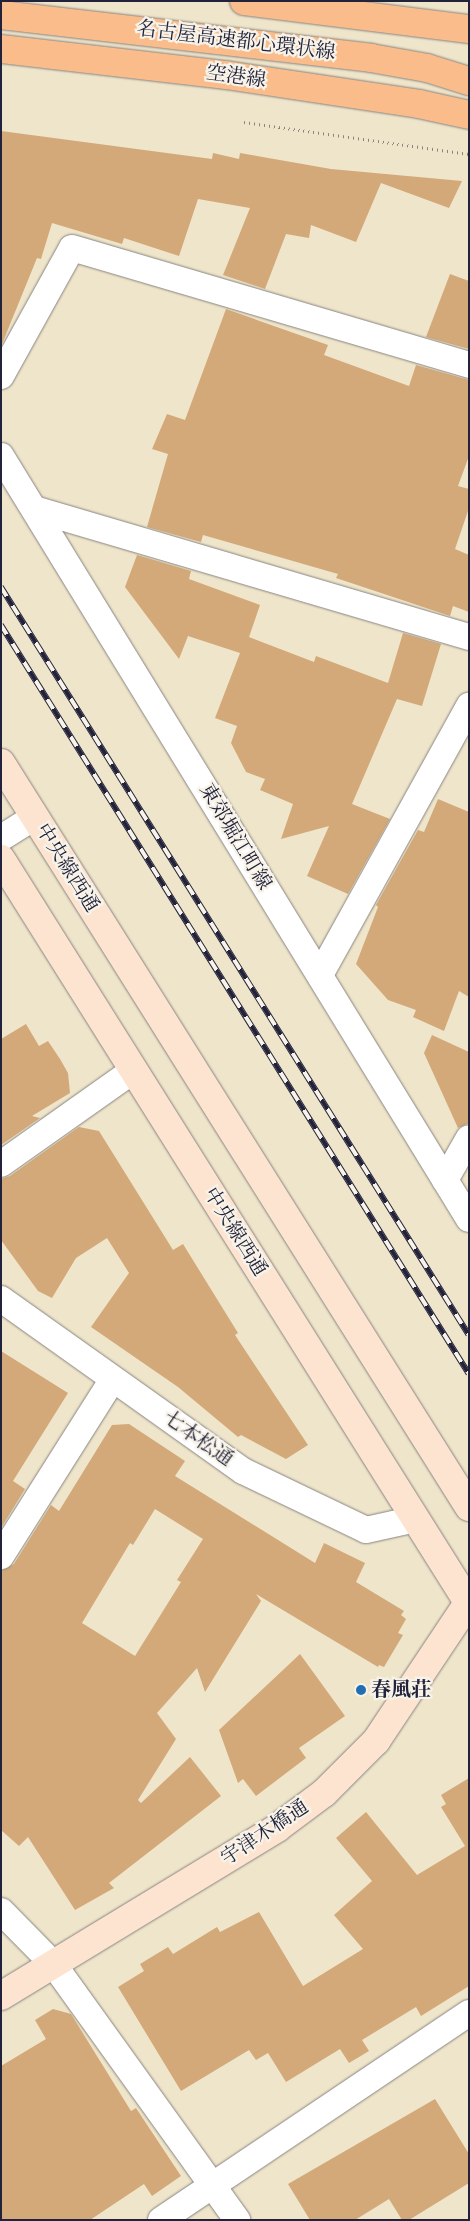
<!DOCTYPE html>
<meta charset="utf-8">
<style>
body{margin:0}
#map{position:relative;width:470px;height:2221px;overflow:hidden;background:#efe5ca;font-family:"Libre Bodoni","Noto Serif JP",serif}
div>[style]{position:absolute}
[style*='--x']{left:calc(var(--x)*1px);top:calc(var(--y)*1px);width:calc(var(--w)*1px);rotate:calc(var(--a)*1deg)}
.building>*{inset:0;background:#d3a979}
.path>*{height:3px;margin-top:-1.5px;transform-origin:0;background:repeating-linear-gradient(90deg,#888482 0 1px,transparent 0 5px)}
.roads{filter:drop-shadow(0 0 1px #888482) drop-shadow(0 0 1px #888482)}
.street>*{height:26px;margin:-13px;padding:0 13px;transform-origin:13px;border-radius:13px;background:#fff}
.secondary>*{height:28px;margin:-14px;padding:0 14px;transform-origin:14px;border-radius:14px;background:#fde4d0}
.primary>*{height:28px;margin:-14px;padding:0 14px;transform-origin:14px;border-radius:14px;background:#f9bc8a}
.highway>*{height:28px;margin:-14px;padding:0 14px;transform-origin:14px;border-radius:14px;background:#f9bc8a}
.rail>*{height:5.5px;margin-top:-2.75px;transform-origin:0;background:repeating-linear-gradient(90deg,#f7f3e8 0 11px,#22223b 0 22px);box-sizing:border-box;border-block:1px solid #22223b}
.dots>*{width:14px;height:14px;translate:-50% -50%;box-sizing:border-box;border:2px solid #f7f3e8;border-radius:50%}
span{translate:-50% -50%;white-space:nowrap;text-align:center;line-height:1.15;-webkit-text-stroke:4.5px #f7f3e8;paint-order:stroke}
.street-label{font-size:20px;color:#22223b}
.poi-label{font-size:20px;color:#22223b;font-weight:700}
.left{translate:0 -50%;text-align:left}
.frame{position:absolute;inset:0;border:2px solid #22223b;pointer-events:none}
</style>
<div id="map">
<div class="building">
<div style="clip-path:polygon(1px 131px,212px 159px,213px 153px,239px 159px,240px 153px,331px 169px,462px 181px,449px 208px,381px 183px,356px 242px,311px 225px,309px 238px,286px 234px,265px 289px,223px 275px,250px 208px,198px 199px,179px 256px,124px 238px,122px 244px,52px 223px,41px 259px,37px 258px,2px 344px)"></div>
<div style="clip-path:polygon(450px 274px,469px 281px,469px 349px,426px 337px)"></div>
<div style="clip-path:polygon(226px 309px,328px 345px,324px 355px,409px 386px,416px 365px,469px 380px,469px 456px,458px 486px,469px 489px,469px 508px,455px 549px,469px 555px,469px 612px,453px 606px,450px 616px,336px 578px,338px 574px,203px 535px,201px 542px,147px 527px,168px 454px,152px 449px,167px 414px,185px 420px)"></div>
<div style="clip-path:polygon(137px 555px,191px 571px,189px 579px,260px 605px,249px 637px,314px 662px,316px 656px,388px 683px,403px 633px,441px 644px,422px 706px,397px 699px,352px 804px,390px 819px,348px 894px,307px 876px,329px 826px,281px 839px,293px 804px,260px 790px,265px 779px,246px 772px,231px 743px,237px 726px,215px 718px,240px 653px,188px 636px,179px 659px,125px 587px)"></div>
<div style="clip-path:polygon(438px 799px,469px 812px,469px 997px,459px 991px,444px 1031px,413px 1017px,416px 1010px,388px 1000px,356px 964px,378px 907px,376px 905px,418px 830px,424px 832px)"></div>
<div style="clip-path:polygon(26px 1024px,39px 1046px,48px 1041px,60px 1059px,68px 1073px,70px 1093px,32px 1116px,40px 1118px,1px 1145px,1px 1039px)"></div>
<div style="clip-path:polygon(432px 1035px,469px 1052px,469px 1123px,458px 1128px,424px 1053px)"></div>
<div style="clip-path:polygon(79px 1127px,99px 1131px,173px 1250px,183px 1244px,238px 1333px,235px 1335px,308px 1445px,286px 1459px,241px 1435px,238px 1437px,178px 1387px,91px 1327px,129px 1273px,107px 1238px,76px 1258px,52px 1298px,38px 1291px,1px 1240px,1px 1179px,10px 1176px)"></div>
<div style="clip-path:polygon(1px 1351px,68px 1393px,13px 1481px,25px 1489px,1px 1528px)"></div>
<div style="clip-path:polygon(evenodd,129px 1424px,185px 1461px,175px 1476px,315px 1563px,324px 1543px,365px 1563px,356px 1582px,404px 1611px,401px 1615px,406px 1619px,398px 1633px,403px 1635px,384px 1667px,379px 1665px,378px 1667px,256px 1594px,261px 1601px,205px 1692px,197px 1668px,157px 1713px,176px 1739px,138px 1800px,141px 1803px,190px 1757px,221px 1796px,109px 1883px,114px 1888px,75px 1910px,28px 1837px,19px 1846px,1px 1830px,1px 1571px,14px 1564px,51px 1505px,59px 1511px,112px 1425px,129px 1424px,155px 1509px,203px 1539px,177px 1580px,181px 1582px,135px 1656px,82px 1623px,130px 1543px,133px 1545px,155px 1509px)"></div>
<div style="clip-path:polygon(300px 1654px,345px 1716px,299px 1748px,306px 1758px,256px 1796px,243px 1779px,238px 1783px,219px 1730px)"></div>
<div style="clip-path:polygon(469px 1778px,469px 1986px,421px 2016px,416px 2007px,362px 2040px,369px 2051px,349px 2063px,340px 2049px,286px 2082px,268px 2053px,256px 2060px,249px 2050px,181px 2091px,118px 1987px,144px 1971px,140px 1964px,168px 1947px,173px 1954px,217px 1927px,220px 1932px,259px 1912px,303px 1986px,363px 1949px,334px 1915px,372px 1881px,336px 1838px,366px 1812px,417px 1875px,465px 1846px,441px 1807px,446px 1804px,441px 1795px)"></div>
<div style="clip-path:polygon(53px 2009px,71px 2014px,131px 2111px,136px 2108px,181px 2176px,152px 2196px,144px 2184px,90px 2220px,1px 2220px,1px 2066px,46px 2039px,35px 2020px)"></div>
<div style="clip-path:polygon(435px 2099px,469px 2154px,469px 2183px,409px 2220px,402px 2220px,389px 2199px,355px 2220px,310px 2220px,288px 2184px)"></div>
</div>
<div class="path">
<div style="--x:244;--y:122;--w:227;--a:8.1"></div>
</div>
<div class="roads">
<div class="street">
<div style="--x:1;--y:376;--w:146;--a:-61"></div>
<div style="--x:72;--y:248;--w:414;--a:16.4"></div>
<div style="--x:1;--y:456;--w:895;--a:58.48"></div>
<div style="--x:34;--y:509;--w:453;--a:16.4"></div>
<div style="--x:1;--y:838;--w:40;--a:-32"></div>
<div style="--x:320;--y:975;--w:308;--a:-61"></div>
<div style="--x:1;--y:1164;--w:163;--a:-35.3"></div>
<div style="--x:445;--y:1180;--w:48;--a:-60.3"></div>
<div style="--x:1;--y:1299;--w:297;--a:35.4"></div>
<div style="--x:243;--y:1471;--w:136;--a:25.6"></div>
<div style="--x:366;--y:1530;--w:51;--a:-12.4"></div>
<div style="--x:1;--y:1556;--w:209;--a:-57.7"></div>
<div style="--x:1;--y:1911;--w:76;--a:45.5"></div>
<div style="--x:54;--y:1965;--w:314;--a:54.3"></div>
<div style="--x:161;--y:2220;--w:371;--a:-33.9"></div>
</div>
<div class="secondary">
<div style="--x:1;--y:763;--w:879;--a:57.83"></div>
<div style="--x:1;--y:859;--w:880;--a:57.86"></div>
<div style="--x:1;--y:1996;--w:323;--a:-31.3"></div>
<div style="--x:277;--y:1828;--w:59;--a:-36.7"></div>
<div style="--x:324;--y:1793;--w:74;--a:-45"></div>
<div style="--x:376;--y:1741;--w:166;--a:-56.3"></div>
</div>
<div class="primary">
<div style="--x:244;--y:1;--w:227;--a:7.1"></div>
<div style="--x:1;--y:49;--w:226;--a:6.6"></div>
<div style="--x:226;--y:75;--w:195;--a:8.5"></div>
<div style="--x:419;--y:104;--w:51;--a:12.4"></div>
</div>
<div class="highway">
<div style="--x:1;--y:15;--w:372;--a:6.6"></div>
<div style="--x:371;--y:58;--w:57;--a:10.1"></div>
<div style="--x:427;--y:68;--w:44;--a:17.2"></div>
</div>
</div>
<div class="rail">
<div style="--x:1;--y:587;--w:882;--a:57.97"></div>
<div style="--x:1;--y:625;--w:883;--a:58"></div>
</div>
<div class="dots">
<div style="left:361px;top:1690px;background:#1f6fb2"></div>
</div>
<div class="street-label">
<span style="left:236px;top:41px;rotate:7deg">名古屋高速都心環状線</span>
<span style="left:236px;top:77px;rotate:8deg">空港線</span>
<span style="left:235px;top:837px;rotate:59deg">東郊堀江町線</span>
<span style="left:67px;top:868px;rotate:58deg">中央線西通</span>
<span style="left:235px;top:1232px;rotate:58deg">中央線西通</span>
<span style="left:198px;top:1439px;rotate:35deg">七本松通</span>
<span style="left:265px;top:1833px;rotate:-34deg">宇津木橋通</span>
</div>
<div class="poi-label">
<span class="left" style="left:371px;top:1690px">春風荘</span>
</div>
<div class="frame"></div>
</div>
